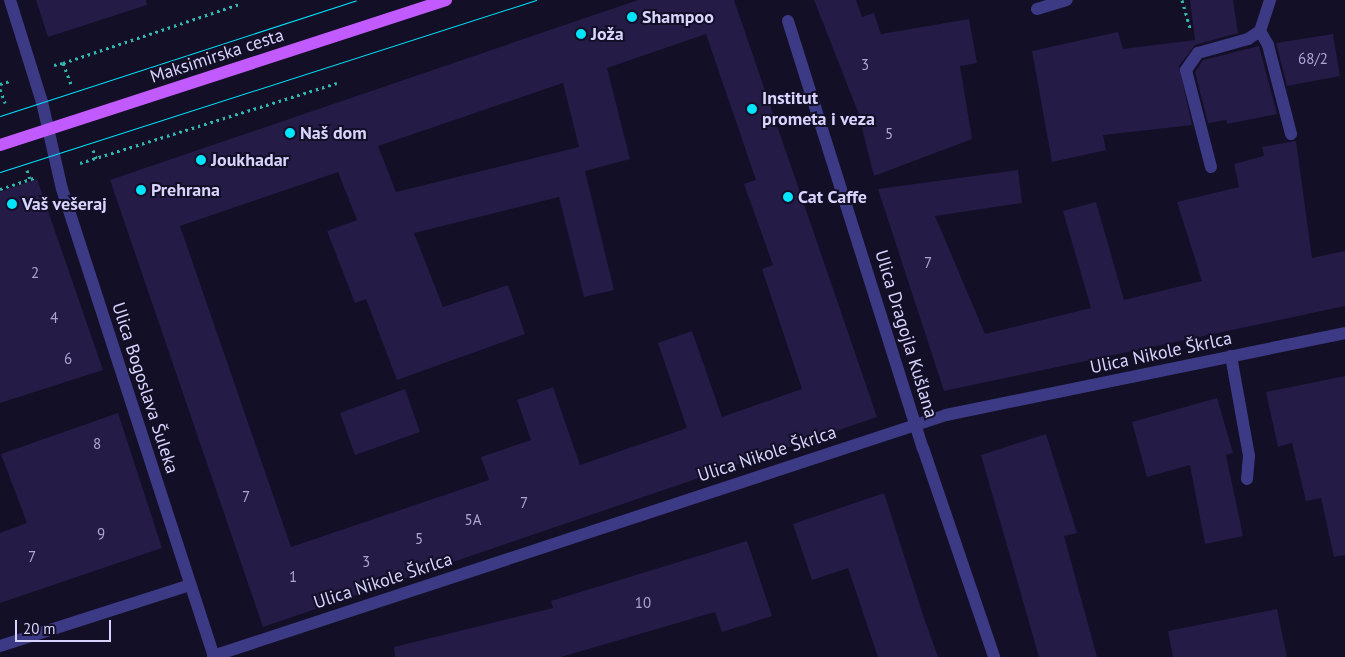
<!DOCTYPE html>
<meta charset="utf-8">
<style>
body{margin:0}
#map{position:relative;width:1345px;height:657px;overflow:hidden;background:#130f26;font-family:"PT Sans",sans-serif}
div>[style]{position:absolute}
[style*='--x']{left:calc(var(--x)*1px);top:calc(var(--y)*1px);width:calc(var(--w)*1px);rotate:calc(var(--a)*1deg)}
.building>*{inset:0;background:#241b47}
.path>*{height:3px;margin-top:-1.5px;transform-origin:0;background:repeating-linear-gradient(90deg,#2fb8b0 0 2.5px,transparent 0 6.5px)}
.minor>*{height:12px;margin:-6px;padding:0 6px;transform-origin:6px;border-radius:6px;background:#3d3a85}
.major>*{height:12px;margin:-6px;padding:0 6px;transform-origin:6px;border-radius:6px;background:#c25bff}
.tram>*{height:1px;margin:-0.5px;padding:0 0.5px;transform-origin:0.5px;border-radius:0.5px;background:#00e5ff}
.dots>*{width:14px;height:14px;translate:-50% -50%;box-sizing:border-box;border:2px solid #130f26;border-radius:50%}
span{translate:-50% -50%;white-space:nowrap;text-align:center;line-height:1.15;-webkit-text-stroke:4px #130f26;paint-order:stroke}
.number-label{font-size:15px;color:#aca6d1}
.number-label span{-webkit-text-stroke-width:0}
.poi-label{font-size:18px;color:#d9d4ff;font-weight:700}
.left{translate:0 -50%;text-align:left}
.street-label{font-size:18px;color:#d9d4ff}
.scale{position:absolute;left:15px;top:620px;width:96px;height:22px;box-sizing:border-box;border:2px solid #d9d4ff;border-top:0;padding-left:6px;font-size:15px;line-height:18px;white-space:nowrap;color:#d9d4ff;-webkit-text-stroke:4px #130f26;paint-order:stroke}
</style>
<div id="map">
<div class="building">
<div style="clip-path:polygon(36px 0,146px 0,147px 5px,48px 37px)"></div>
<div style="clip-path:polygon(evenodd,638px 0,734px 0,877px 417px,263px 627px,110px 180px,638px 0,706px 34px,756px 180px,744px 184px,773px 265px,762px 269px,802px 389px,722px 417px,692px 331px,658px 343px,687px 428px,580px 465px,553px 387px,517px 400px,531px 440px,481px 457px,489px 480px,291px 547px,180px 226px,338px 172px,357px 220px,327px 231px,355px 303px,366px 299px,397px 380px,525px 334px,508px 285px,443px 307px,414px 233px,559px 197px,584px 297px,614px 290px,585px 171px,630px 159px,607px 68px,706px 34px,638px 0,563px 83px,579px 147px,396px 192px,378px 146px,563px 83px)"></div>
<div style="clip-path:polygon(814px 0,856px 0,862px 17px,874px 13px,881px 34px,969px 19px,977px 63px,960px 66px,972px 139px,874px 176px,858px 112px)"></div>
<div style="clip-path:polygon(1190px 0,1233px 0,1238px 33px,1195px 45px,1179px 66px,1192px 125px,1103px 135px,1106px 150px,1052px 162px,1032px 51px,1118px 32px,1123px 49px,1195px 40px)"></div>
<div style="clip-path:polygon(1333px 34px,1340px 76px,1287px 86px,1276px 43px)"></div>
<div style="clip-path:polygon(1259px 46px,1277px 114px,1227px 124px,1226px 120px,1208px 123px,1195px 72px,1203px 60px)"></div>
<div style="clip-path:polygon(1296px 141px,1312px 258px,1345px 251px,1345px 306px,944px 391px,878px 189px,1018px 170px,1022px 203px,935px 216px,985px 334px,1091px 308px,1063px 211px,1096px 202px,1124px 300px,1202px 281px,1177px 202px,1239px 187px,1234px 164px,1264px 156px,1262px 147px)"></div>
<div style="clip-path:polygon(37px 179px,103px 370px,0 403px,0 192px)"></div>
<div style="clip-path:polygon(1345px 376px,1345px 555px,1334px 557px,1321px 498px,1306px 501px,1292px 443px,1278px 447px,1266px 392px)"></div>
<div style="clip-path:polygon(405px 389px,420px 432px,355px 455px,340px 413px)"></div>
<div style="clip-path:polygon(1217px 398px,1233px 453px,1226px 455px,1243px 536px,1205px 544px,1190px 465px,1147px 477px,1132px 422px)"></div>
<div style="clip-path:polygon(118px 413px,162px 548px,0 603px,0 533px,27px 523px,1px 454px)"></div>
<div style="clip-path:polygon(1046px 434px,1077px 533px,1064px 536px,1097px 657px,1039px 657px,981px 455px)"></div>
<div style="clip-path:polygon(884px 493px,924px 618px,938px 657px,878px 657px,848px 568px,812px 580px,793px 524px)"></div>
<div style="clip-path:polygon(747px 541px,772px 616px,722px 632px,715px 612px,561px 657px,395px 657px,394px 647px,553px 608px,551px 601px)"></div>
<div style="clip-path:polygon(1277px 609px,1287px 657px,1173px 657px,1168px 631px)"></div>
</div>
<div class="path">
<div style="--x:1182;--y:0;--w:32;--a:74"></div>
<div style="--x:63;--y:63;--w:186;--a:-18.5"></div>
<div style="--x:54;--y:65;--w:9;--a:-13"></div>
<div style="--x:63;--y:63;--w:25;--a:69"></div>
<div style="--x:0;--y:84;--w:10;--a:-17"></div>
<div style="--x:0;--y:89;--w:15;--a:70"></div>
<div style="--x:93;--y:150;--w:9;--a:69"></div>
<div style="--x:80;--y:163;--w:269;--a:-17.3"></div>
<div style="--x:27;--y:170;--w:9;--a:72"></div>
<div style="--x:0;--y:189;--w:38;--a:-18"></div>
</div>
<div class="minor">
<div style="--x:10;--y:0;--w:107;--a:72.6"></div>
<div style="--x:42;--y:102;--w:89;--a:77.1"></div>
<div style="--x:62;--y:189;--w:492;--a:72"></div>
<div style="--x:1037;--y:9;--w:31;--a:-17"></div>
<div style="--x:788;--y:21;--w:448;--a:72.5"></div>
<div style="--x:923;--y:448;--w:221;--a:71.2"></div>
<div style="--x:1260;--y:31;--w:16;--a:60"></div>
<div style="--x:1268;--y:45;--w:92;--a:75.5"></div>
<div style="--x:1211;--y:167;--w:100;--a:-104.5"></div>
<div style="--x:1186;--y:70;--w:21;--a:-55"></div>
<div style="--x:1198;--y:53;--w:52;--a:-15.6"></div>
<div style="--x:1248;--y:39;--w:14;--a:-34"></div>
<div style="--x:1260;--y:31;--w:33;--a:-72"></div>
<div style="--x:1231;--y:356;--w:102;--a:79.8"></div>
<div style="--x:1249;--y:456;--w:23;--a:95"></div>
<div style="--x:0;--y:646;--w:200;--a:-17.8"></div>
<div style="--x:213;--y:656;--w:772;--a:-18.2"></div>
<div style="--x:946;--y:415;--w:407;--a:-11.6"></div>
</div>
<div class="major">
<div style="--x:0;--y:145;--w:469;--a:-18"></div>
</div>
<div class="tram">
<div style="--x:0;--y:116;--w:374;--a:-18"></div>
<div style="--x:0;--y:172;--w:563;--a:-17.79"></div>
</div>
<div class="dots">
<div style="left:632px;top:17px;background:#00e5ff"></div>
<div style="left:581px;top:34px;background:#00e5ff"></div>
<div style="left:752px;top:109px;background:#00e5ff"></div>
<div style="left:290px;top:133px;background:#00e5ff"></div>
<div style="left:201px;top:160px;background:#00e5ff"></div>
<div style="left:141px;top:190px;background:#00e5ff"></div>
<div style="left:788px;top:197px;background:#00e5ff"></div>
<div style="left:12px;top:204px;background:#00e5ff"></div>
</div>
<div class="number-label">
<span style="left:1313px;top:59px">68/2</span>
<span style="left:865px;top:65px">3</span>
<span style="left:889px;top:134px">5</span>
<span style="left:928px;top:263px">7</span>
<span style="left:35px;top:273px">2</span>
<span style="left:54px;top:318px">4</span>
<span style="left:68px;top:359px">6</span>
<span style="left:97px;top:444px">8</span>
<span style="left:246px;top:497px">7</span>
<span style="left:524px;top:503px">7</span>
<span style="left:473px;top:520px">5A</span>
<span style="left:101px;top:534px">9</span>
<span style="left:419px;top:539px">5</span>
<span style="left:32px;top:557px">7</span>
<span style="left:366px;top:562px">3</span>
<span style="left:293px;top:577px">1</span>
<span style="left:643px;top:603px">10</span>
</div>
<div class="poi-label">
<span class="left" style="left:642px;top:17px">Shampoo</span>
<span class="left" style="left:591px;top:34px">Joža</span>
<span class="left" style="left:762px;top:109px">Institut<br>prometa i veza</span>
<span class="left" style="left:300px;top:133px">Naš dom</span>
<span class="left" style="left:211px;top:160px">Joukhadar</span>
<span class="left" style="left:151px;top:190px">Prehrana</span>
<span class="left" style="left:798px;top:197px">Cat Caffe</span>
<span class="left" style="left:22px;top:204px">Vaš vešeraj</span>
</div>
<div class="street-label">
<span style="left:217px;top:56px;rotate:-18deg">Maksimirska cesta</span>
<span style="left:906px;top:334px;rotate:73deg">Ulica Dragojla Kušlana</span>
<span style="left:1161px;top:353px;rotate:-12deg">Ulica Nikole Škrlca</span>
<span style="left:145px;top:388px;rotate:72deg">Ulica Bogoslava Šuleka</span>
<span style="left:767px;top:454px;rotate:-18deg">Ulica Nikole Škrlca</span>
<span style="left:383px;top:581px;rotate:-18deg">Ulica Nikole Škrlca</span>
</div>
<div class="scale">20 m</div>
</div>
